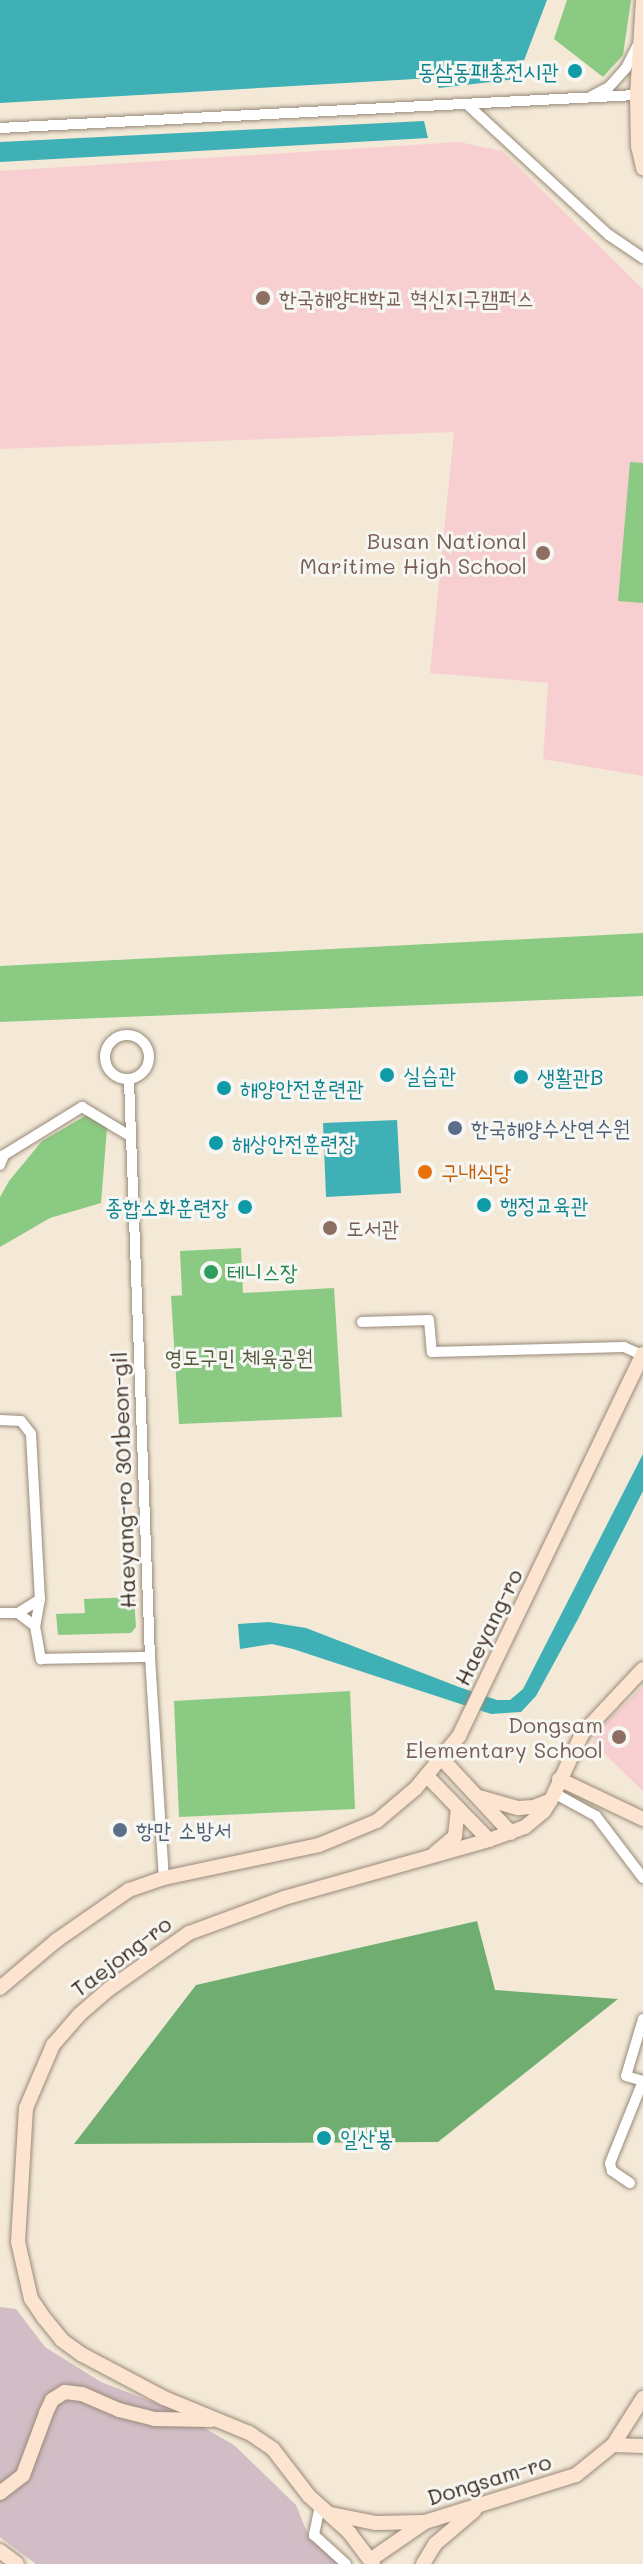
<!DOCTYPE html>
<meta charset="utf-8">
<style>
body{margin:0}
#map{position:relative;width:643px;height:2564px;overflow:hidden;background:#f4e9d7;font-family:Mali,"Poor Story",sans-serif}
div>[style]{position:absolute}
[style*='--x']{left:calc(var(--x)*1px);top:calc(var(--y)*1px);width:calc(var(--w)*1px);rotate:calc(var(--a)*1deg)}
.built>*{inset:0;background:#f7cfd1}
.industrial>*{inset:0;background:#d2bdc6}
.green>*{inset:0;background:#8aca82}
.forest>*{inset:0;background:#6fae70}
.water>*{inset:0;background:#3fb0b6}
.roads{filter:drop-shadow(0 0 2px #988a7a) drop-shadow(0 0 2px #988a7a)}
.street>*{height:10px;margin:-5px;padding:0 5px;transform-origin:5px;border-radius:5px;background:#fff}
.street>.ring{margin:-5px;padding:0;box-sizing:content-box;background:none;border:10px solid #fff;border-radius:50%}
.secondary>*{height:14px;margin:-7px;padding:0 7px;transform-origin:7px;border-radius:7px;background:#fde4d0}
.dots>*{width:22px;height:22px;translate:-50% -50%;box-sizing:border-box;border:4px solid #f6f6f2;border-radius:50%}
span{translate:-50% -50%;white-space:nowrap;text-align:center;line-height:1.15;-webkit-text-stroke:6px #f6f6f2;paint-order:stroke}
.culture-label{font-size:22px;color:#0d838f}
.right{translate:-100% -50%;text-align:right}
.left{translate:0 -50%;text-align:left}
.education-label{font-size:22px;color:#785e54}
.service-label{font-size:22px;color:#4e5e75}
.food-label{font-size:22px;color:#c56008}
.leisure-label{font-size:22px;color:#27864d}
.park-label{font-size:22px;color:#535a3c}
.street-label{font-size:22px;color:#3b2a1e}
</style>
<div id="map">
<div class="built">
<div style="clip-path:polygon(459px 142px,502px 151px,643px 289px,643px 776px,543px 759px,548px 683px,430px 673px,454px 432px,0 449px,0 171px)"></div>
<div style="clip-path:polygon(643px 1686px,643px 1791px,593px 1743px,597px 1731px)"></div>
</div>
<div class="industrial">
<div style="clip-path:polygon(0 2307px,16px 2309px,45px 2347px,101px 2382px,171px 2409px,234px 2445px,296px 2505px,307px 2532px,338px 2564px,36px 2564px,0 2537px)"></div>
</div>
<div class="green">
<div style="clip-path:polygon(567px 0,631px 0,623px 55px,603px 77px,554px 39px)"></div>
<div style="clip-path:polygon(630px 462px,643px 463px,643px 603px,618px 601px)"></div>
<div style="clip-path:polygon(643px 933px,643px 996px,0 1022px,0 966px)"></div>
<div style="clip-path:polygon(92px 1112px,107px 1128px,101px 1203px,50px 1218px,0 1247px,0 1197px,9px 1181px,42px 1141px)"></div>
<div style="clip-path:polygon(241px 1248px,243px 1293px,334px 1288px,342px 1417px,179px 1424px,171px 1296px,186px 1295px,182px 1295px,180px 1251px)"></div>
<div style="clip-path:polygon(134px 1597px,136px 1627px,131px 1633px,58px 1635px,56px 1614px,85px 1613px,84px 1599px)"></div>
<div style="clip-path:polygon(350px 1691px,355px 1809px,179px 1817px,174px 1701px)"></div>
</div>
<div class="forest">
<div style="clip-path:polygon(477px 1921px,495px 1990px,618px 1999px,438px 2142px,74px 2144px,196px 1985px)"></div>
</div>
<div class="water">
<div style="clip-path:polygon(0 0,547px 0,517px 79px,439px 88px,432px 78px,0 103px)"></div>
<div style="clip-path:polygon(424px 121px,428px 138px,0 162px,0 142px)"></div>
<div style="clip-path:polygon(397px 1120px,401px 1193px,326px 1197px,323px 1123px)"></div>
<div style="clip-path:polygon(643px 1454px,643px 1491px,578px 1619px,536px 1696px,521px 1712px,491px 1714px,293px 1649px,272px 1644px,240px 1649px,238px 1624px,269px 1622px,306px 1628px,459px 1687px,497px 1700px,510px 1700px,523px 1689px)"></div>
</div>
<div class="roads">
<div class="street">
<div style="--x:592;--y:96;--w:19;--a:-28"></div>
<div style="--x:609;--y:87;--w:25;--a:-48"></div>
<div style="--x:626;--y:68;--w:27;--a:-63"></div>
<div style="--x:469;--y:106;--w:190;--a:42.7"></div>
<div style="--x:609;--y:235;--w:41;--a:34.1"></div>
<div style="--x:0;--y:128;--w:638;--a:-2.97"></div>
<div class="ring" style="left:105px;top:1035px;width:34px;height:34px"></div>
<div style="--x:129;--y:1080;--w:577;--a:87.92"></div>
<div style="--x:150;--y:1657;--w:221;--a:86.4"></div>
<div style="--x:0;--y:1165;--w:11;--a:-68"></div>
<div style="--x:4;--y:1155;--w:92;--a:-31.6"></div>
<div style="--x:82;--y:1107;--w:56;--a:31.1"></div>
<div style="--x:362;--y:1322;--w:67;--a:-1.7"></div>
<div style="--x:429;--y:1320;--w:32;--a:85"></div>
<div style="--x:432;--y:1352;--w:192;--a:-1.5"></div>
<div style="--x:624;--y:1347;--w:20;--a:24"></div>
<div style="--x:0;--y:1420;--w:21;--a:3"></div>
<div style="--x:21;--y:1421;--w:16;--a:52"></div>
<div style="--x:31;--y:1434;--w:165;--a:86.9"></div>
<div style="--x:40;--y:1599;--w:27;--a:100"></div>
<div style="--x:35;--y:1626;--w:21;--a:-143"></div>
<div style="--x:18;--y:1613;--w:18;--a:180"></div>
<div style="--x:18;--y:1613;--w:26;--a:-32"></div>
<div style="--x:35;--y:1626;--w:34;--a:80"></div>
<div style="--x:41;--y:1659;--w:109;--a:-1.1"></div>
<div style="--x:554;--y:1793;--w:48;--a:28.7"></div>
<div style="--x:596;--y:1816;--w:78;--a:52.8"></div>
<div style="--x:643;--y:2019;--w:59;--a:106.6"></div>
<div style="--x:626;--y:2076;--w:18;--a:16"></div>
<div style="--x:630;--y:2183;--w:22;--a:-146"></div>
<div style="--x:612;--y:2171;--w:8;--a:-104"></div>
<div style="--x:610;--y:2163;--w:88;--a:-68.1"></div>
<div style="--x:320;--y:2506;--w:30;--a:102"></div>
<div style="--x:314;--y:2535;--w:43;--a:42.2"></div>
</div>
<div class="secondary">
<div style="--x:643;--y:0;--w:95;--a:93.6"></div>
<div style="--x:637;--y:95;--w:51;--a:88.9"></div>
<div style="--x:638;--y:146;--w:23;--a:77"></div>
<div style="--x:442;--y:1759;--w:101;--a:47"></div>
<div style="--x:427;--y:1776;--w:89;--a:45.9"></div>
<div style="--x:559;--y:1779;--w:93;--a:25.5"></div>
<div style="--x:479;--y:1797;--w:41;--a:15.8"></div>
<div style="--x:518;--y:1808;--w:16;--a:-4"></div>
<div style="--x:534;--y:1807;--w:18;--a:-22"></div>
<div style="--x:435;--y:1853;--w:26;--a:-40"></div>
<div style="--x:455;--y:1836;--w:28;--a:-84"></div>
<div style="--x:0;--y:1988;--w:75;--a:-40.1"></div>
<div style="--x:57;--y:1940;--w:88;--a:-34.8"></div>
<div style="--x:129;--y:1890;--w:37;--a:-19"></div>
<div style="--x:164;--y:1878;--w:158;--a:-12"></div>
<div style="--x:319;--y:1845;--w:63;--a:-22.5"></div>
<div style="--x:377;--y:1821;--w:51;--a:-40.2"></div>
<div style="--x:416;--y:1788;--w:67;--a:-50.4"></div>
<div style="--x:459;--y:1736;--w:424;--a:-64.3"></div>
<div style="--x:613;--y:2445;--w:30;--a:2"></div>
<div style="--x:0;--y:2493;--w:29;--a:-38"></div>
<div style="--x:23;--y:2475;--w:66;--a:-69.6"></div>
<div style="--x:46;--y:2413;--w:14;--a:-65"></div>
<div style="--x:52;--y:2400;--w:15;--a:-32"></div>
<div style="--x:65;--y:2392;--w:17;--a:7"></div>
<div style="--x:82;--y:2394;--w:40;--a:23.4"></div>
<div style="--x:119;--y:2410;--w:36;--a:14"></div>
<div style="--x:154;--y:2419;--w:57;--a:1"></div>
<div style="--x:331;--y:2514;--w:46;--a:11.3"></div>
<div style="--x:376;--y:2523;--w:49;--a:-1.2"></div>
<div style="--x:0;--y:2551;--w:21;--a:37"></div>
<div style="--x:370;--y:2560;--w:67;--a:-34.6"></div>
<div style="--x:425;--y:2522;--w:158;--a:-17.3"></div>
<div style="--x:576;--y:2475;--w:48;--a:-39"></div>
<div style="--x:613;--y:2445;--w:56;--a:-57.4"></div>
<div style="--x:373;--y:2564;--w:39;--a:-127"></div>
<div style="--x:350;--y:2533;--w:55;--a:-137.9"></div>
<div style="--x:309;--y:2496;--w:59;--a:-127.5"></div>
<div style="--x:273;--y:2449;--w:29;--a:-146"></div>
<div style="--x:249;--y:2433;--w:92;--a:-157.6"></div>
<div style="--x:164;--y:2398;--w:94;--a:-152.1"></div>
<div style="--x:81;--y:2354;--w:24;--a:-144"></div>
<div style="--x:62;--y:2340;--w:28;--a:-129"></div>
<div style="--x:44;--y:2318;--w:23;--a:-124"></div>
<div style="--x:31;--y:2299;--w:58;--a:-102.8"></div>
<div style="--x:18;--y:2242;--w:134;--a:-86.6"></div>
<div style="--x:26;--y:2108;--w:69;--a:-66.8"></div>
<div style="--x:53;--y:2045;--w:40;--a:-49"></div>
<div style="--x:79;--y:2015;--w:40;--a:-41"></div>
<div style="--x:109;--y:1989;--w:98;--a:-35"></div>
<div style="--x:189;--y:1933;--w:101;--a:-20.2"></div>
<div style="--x:284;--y:1898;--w:213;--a:-15.8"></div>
<div style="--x:489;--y:1840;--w:38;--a:-20"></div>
<div style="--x:525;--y:1827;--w:25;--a:-40"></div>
<div style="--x:544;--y:1811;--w:13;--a:-58"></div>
<div style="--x:551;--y:1800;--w:73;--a:-64.8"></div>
<div style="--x:582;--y:1734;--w:89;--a:-46.8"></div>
<div style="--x:423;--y:2564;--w:23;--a:-59"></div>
<div style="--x:435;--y:2544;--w:52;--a:-40.4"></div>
</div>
</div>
<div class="dots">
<div style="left:575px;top:71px;background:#0f9aa8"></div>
<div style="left:263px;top:298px;background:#8d6e63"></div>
<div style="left:543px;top:553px;background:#8d6e63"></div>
<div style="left:387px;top:1075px;background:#0f9aa8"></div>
<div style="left:521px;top:1077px;background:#0f9aa8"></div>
<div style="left:224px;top:1088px;background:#0f9aa8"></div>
<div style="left:455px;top:1128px;background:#5c6f8a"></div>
<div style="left:216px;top:1143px;background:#0f9aa8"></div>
<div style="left:425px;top:1172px;background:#e8710a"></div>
<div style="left:484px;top:1205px;background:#0f9aa8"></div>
<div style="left:245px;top:1207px;background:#0f9aa8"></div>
<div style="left:330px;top:1228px;background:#8d6e63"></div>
<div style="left:211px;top:1272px;background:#2e9e5b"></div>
<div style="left:619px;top:1737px;background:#8d6e63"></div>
<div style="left:120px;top:1830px;background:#5c6f8a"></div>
<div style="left:324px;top:2138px;background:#0f9aa8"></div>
</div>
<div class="culture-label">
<span class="right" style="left:559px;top:71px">동삼동패총전시관</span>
<span class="left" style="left:403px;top:1075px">실습관</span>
<span class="left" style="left:537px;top:1077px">생활관B</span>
<span class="left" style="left:240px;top:1088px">해양안전훈련관</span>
<span class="left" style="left:232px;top:1143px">해상안전훈련장</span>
<span class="left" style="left:500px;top:1205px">행정교육관</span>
<span class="right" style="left:229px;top:1207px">종합소화훈련장</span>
<span class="left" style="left:340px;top:2138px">일산봉</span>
</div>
<div class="education-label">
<span class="left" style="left:279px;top:298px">한국해양대학교 혁신지구캠퍼스</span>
<span class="right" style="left:527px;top:553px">Busan National<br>Maritime High School</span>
<span class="left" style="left:346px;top:1228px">도서관</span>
<span class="right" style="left:603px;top:1737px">Dongsam<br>Elementary School</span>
</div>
<div class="service-label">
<span class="left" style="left:471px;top:1128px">한국해양수산연수원</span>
<span class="left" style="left:136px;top:1830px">항만 소방서</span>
</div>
<div class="food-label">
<span class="left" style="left:441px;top:1172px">구내식당</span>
</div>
<div class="leisure-label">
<span class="left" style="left:227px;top:1272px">테니스장</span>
</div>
<div class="park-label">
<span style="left:239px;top:1357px">영도구민 체육공원</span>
</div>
<div class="street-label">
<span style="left:123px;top:1480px;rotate:-92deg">Haeyang-ro 301beon-gil</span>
<span style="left:488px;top:1627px;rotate:-64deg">Haeyang-ro</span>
<span style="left:121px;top:1956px;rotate:-37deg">Taejong-ro</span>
<span style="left:489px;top:2479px;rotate:-17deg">Dongsam-ro</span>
</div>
</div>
